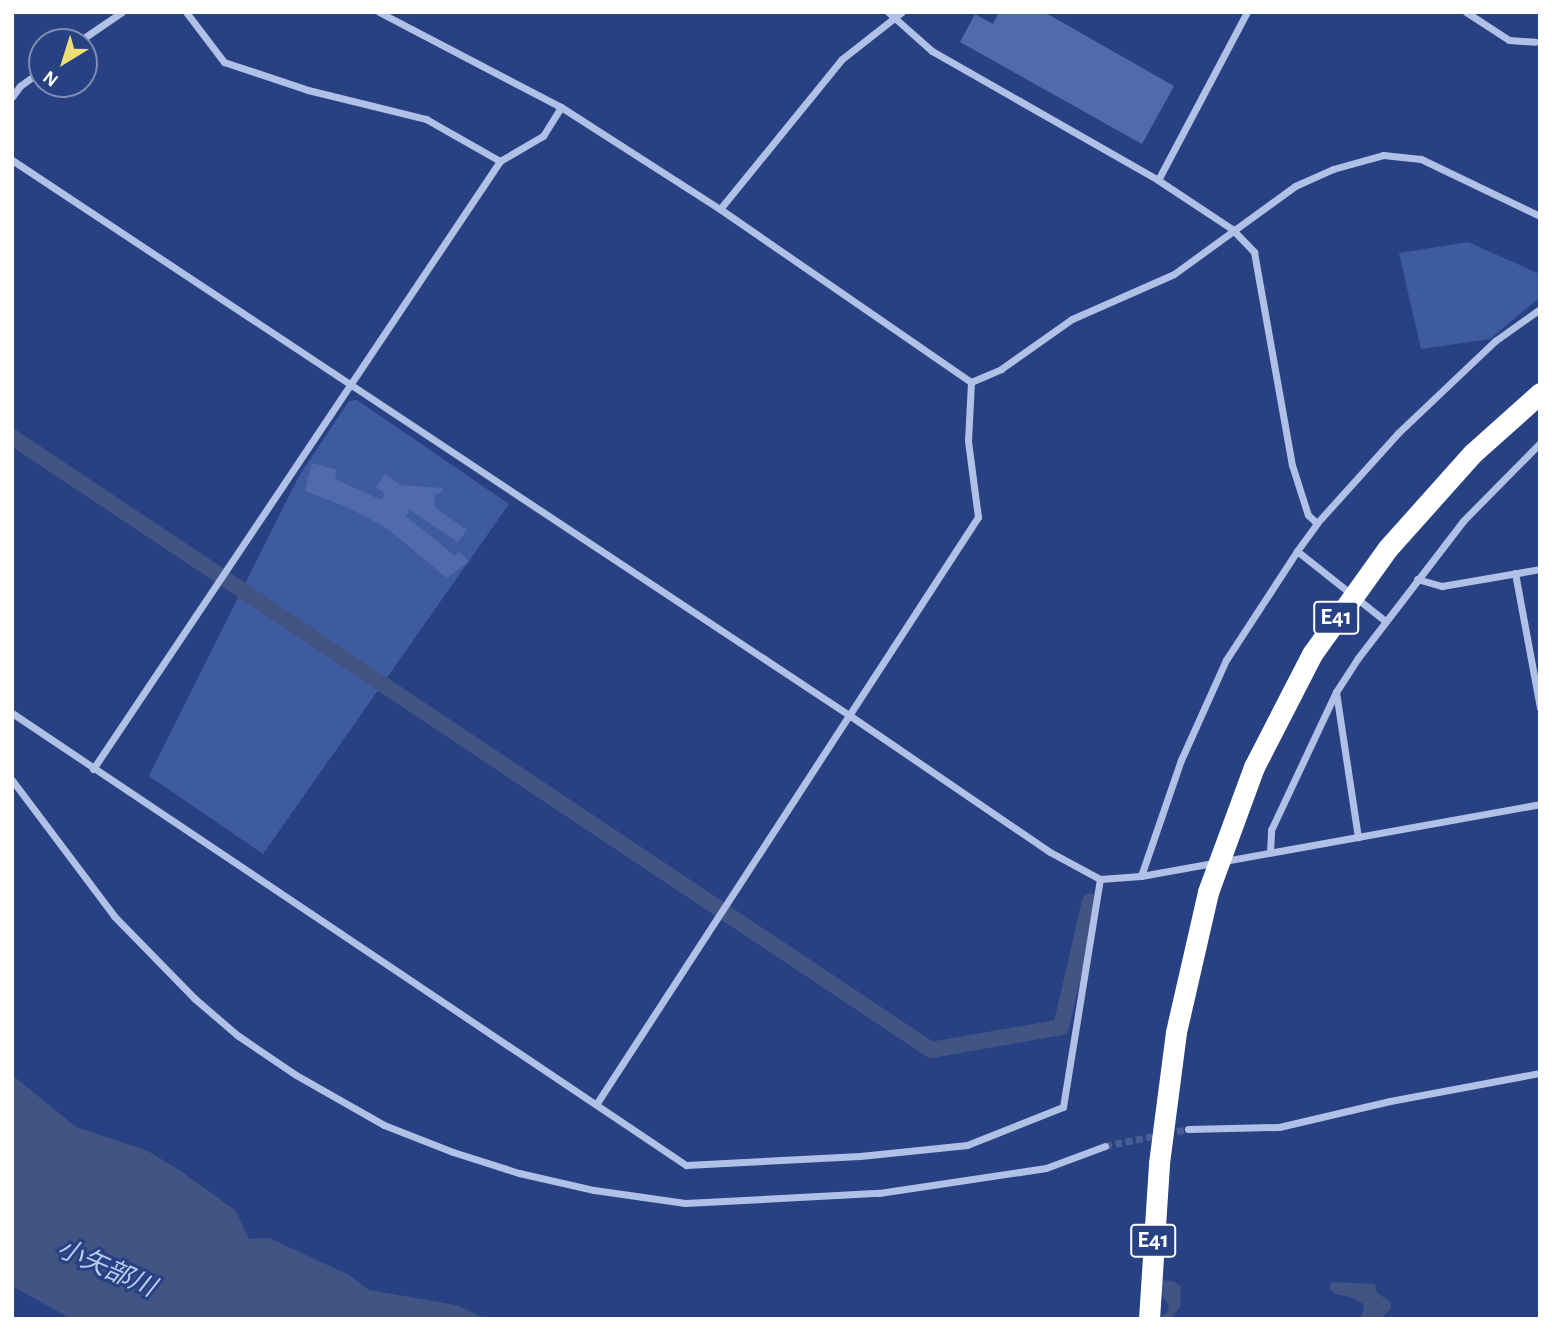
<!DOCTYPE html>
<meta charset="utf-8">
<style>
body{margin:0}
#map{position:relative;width:1552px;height:1331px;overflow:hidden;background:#274182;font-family:"Alegreya Sans","Noto Sans JP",sans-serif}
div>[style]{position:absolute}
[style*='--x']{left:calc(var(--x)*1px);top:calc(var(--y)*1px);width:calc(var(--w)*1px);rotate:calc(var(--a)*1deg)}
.green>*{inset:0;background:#3f5ba0}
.water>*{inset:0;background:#425484}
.canal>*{height:16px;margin:-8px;padding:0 8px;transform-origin:8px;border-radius:8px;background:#425484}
.building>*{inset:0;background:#506aaa}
.street-tunnel>*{height:7px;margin-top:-3.5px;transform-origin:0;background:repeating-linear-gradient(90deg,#475e95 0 7px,transparent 0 10.5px)}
.street>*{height:7px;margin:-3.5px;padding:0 3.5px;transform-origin:3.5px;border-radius:3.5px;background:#b0c0e6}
.highway>*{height:21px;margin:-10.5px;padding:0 10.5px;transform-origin:10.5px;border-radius:10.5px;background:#fff}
span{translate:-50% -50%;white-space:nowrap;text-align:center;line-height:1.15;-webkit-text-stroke:6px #274182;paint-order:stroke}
.shield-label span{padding:2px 5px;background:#274182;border:2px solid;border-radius:5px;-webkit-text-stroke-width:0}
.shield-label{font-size:23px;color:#fff;font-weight:700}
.water-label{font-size:26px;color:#bbcaee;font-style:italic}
.frame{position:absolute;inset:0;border:14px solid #fff;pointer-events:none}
.north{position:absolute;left:28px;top:28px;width:70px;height:70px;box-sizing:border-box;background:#274182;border:2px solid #7d8db4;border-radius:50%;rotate:218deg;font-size:19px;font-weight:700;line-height:28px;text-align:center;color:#fff}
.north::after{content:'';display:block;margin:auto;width:24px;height:32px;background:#eede76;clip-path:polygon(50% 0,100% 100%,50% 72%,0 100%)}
</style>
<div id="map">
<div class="green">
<div style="clip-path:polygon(1468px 242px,1540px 274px,1540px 297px,1490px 339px,1421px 349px,1399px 253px)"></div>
<div style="clip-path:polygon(357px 400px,509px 504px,263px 854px,149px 776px,299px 476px,349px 401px)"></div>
</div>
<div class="water">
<div style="clip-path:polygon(12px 1075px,76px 1127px,148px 1151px,179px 1170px,235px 1210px,249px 1239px,269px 1238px,349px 1275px,369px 1290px,456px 1305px,487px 1319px,72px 1319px,66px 1316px,12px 1286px)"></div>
<div style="clip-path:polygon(1154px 1280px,1172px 1281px,1181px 1286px,1180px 1307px,1171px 1319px,1157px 1319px,1167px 1313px,1169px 1306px,1162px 1294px,1150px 1291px)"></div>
<div style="clip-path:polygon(1331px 1282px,1375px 1284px,1377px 1293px,1391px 1302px,1391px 1308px,1381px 1319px,1361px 1319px,1364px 1305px,1354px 1298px,1335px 1294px,1329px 1288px)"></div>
</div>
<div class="canal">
<div style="--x:12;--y:437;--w:1105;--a:33.7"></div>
<div style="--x:931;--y:1050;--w:132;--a:-10"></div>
<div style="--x:1061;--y:1027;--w:129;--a:-77"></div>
</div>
<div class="building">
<div style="clip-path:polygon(999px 12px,1044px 12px,1174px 86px,1142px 144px,960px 42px,975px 14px,993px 24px)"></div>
<div style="clip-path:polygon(312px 463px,337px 470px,335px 479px,381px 500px,385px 494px,376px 487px,385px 474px,400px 485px,443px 488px,443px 492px,434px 495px,435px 507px,467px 530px,458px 542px,410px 510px,406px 516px,455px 556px,459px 552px,469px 561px,447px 578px,388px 529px,347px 507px,305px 491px)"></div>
</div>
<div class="street-tunnel">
<div style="--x:1105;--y:1146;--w:85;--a:-11.6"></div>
</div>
<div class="street">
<div style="--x:186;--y:12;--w:63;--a:52.8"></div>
<div style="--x:224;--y:62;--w:89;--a:18.4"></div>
<div style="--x:308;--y:90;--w:122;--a:13.8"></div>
<div style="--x:426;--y:119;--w:85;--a:29.6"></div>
<div style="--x:500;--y:161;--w:50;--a:-30.2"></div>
<div style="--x:543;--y:136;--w:34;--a:-58"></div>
<div style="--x:379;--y:12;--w:205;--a:27.6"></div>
<div style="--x:561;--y:107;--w:189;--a:32.7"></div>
<div style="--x:720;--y:209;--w:305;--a:34.6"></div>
<div style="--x:888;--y:12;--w:59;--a:41.6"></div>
<div style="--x:932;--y:51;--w:260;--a:29.7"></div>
<div style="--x:1158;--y:180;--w:89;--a:33.5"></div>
<div style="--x:1232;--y:229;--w:32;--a:46"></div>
<div style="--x:1254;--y:252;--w:216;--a:79.9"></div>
<div style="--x:1292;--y:465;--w:52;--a:72.3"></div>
<div style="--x:1308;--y:515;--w:12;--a:42"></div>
<div style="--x:1466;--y:12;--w:51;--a:33.1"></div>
<div style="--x:1509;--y:40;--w:26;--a:4"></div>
<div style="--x:78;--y:42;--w:53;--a:-34.3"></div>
<div style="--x:12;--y:97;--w:14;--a:-54"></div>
<div style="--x:20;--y:86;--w:27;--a:-36"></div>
<div style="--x:12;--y:160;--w:1004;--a:33.55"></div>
<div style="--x:849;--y:715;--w:243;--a:34.3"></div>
<div style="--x:1050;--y:852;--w:57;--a:28.4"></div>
<div style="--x:1100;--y:879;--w:41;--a:-4.2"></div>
<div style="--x:1141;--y:876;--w:405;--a:-10.2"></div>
<div style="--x:1158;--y:180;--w:190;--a:-62.1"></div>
<div style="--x:720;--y:209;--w:193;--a:-50.9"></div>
<div style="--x:842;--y:59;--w:76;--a:-38.1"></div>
<div style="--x:971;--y:382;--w:33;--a:-23"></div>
<div style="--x:1001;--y:369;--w:87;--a:-35.2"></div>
<div style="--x:1072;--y:319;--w:111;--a:-23.8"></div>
<div style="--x:1174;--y:274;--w:150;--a:-36"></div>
<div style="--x:1295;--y:186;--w:42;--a:-24.1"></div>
<div style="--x:1333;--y:169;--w:52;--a:-15.6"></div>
<div style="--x:1383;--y:155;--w:38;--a:6"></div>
<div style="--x:1421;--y:159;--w:132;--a:25.6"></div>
<div style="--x:1297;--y:551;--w:111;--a:38.4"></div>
<div style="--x:1515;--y:573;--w:137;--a:79.5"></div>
<div style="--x:1417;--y:579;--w:26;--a:16"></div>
<div style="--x:1442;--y:586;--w:99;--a:-9.8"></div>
<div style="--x:1336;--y:692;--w:147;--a:81.4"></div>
<div style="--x:12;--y:713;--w:812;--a:33.85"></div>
<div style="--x:686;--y:1165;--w:174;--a:-3"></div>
<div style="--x:860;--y:1156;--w:108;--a:-5.9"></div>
<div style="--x:967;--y:1145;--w:103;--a:-21.6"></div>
<div style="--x:1063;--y:1107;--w:231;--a:-80.8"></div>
<div style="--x:93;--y:769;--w:732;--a:-56.2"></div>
<div style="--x:12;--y:780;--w:170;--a:53.1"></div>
<div style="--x:114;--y:916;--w:115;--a:45.7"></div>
<div style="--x:194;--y:998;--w:57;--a:40.7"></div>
<div style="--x:237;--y:1035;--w:71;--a:34.1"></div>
<div style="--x:296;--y:1075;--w:101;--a:29.6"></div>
<div style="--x:384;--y:1125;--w:74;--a:21.4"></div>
<div style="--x:453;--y:1152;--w:69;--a:17.7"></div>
<div style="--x:519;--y:1173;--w:77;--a:12.8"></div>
<div style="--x:594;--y:1190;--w:92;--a:8.1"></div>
<div style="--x:685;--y:1203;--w:194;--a:-3"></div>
<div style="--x:879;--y:1193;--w:169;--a:-8.5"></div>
<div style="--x:1046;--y:1168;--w:63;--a:-20.4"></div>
<div style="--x:1270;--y:852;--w:22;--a:-87"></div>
<div style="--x:1271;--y:830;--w:153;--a:-64.8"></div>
<div style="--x:1336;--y:692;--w:40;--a:-57.1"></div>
<div style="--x:1358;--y:658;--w:173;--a:-52.5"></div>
<div style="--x:1463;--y:521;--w:110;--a:-45.4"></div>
<div style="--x:1141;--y:876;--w:123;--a:-71"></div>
<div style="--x:1181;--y:760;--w:110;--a:-65.8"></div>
<div style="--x:1226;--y:660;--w:130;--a:-56.9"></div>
<div style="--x:1297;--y:551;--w:34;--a:-54"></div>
<div style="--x:1317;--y:523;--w:121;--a:-48"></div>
<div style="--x:1398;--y:433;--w:134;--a:-43.5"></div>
<div style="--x:1495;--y:341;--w:55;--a:-35.4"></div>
<div style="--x:597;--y:1103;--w:699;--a:-56.97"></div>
<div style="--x:978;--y:517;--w:77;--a:-97.5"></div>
<div style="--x:968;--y:441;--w:59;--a:-87.1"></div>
<div style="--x:1188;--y:1129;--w:91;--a:-1.3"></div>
<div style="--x:1279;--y:1127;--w:114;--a:-13.2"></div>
<div style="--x:1390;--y:1101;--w:153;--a:-10.6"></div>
</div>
<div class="highway">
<div style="--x:1149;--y:1319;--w:156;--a:-86.3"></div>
<div style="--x:1159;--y:1163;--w:132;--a:-82.6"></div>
<div style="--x:1176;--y:1032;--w:144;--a:-77.1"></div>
<div style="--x:1208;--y:892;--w:133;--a:-69.8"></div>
<div style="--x:1254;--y:767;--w:127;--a:-62.8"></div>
<div style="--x:1312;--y:654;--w:130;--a:-54.4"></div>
<div style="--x:1388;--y:548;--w:127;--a:-48.2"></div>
<div style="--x:1473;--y:453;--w:90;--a:-41.8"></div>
</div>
<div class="shield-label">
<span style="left:1336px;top:618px">E41</span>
<span style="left:1153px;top:1241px">E41</span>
</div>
<div class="water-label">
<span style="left:106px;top:1269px;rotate:24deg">小矢部川</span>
</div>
<div class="frame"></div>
<div class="north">N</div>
</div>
